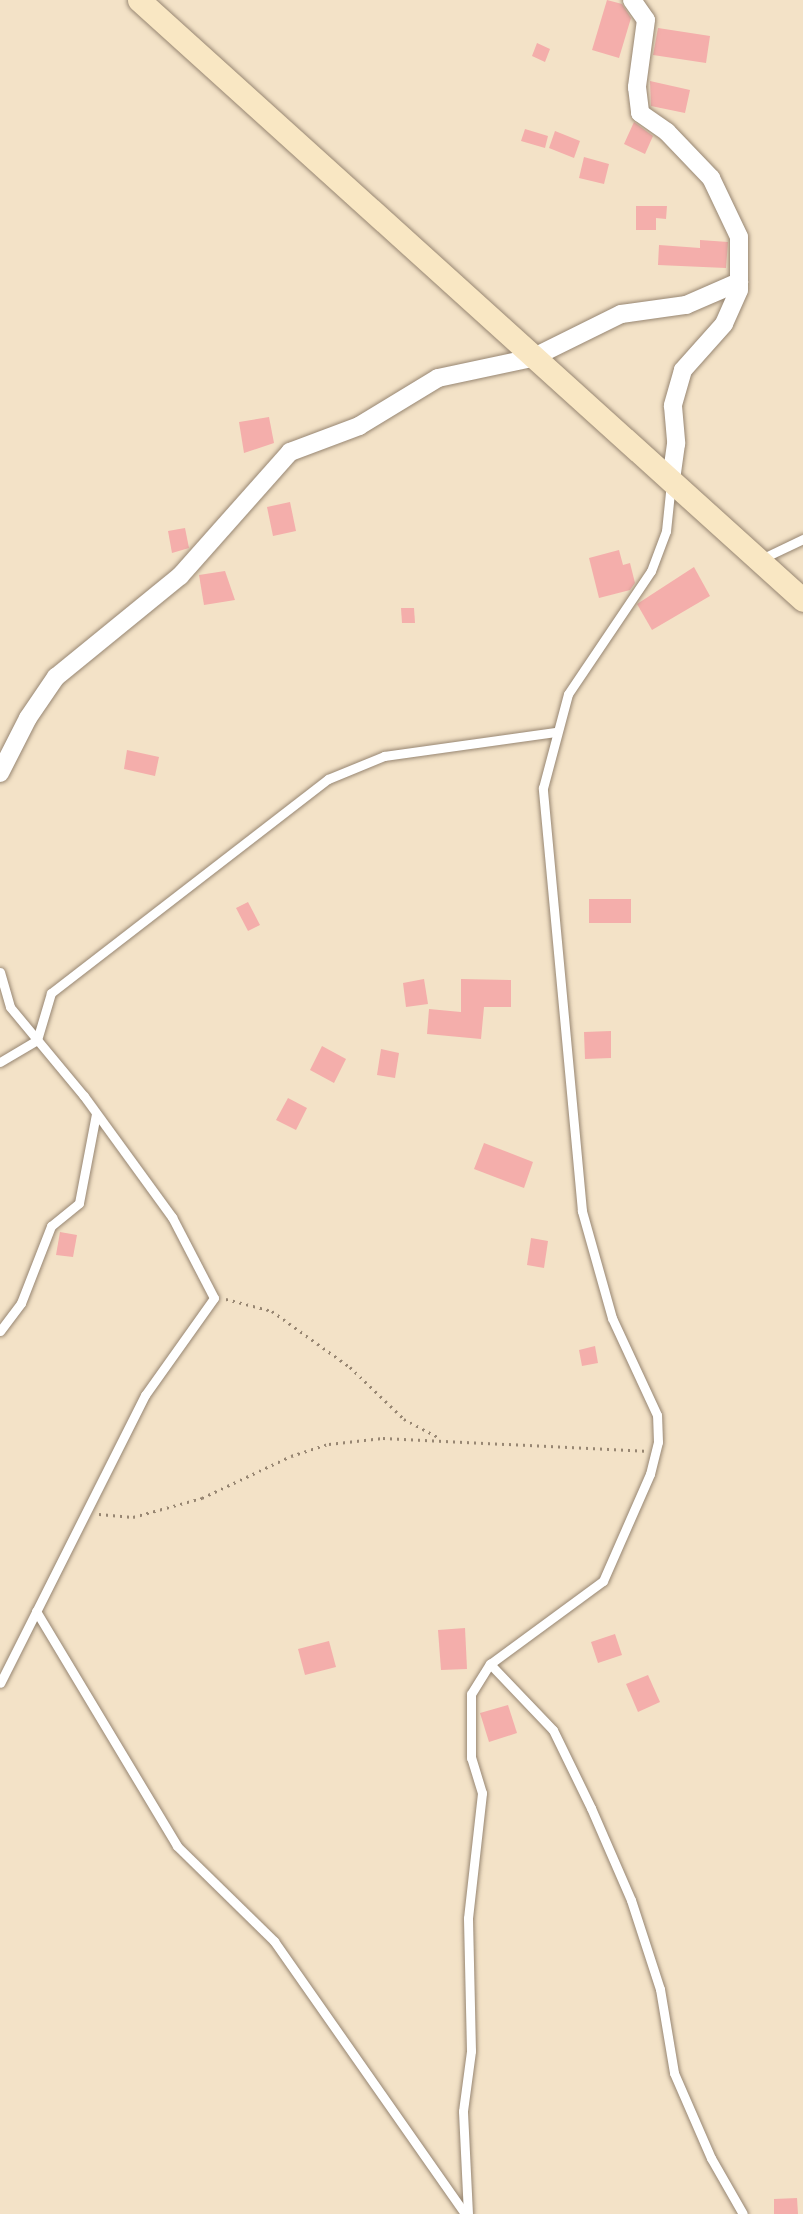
<!DOCTYPE html>
<style>
body{margin:0}
#map{position:relative;width:803px;height:2214px;overflow:hidden;background:#f3e2c7;font-family:Caveat,sans-serif}
div>[style]{position:absolute}
[style*='--x']{left:calc(var(--x)*1px);top:calc(var(--y)*1px);width:calc(var(--w)*1px);rotate:calc(var(--a)*1deg)}
.building>*{inset:0;background:#f4aeab}
.path>*{height:2.5px;margin-top:-1.25px;transform-origin:0;background:repeating-linear-gradient(90deg,#978672 0 2px,transparent 0 7px)}
.roads{filter:drop-shadow(0 0 2px #978672) drop-shadow(0 0 2px #978672)}
.lane>*{height:9px;margin:-4.5px;padding:0 4.5px;transform-origin:4.5px;border-radius:4.5px;background:#fff}
.street>*{height:18px;margin:-9px;padding:0 9px;transform-origin:9px;border-radius:9px;background:#fff}
.secondary>*{height:23px;margin:-11.5px;padding:0 11.5px;transform-origin:11.5px;border-radius:11.5px;background:#f9e7c3}
span{translate:-50% -50%;white-space:nowrap;text-align:center;line-height:1.15;-webkit-text-stroke:5px #fdfcf7;paint-order:stroke}
</style>
<div id="map">
<div class="building">
<div style="clip-path:polygon(607px 0,622px 4px,631px 18px,619px 58px,592px 50px)"></div>
<div style="clip-path:polygon(658px 28px,710px 36px,706px 63px,653px 55px)"></div>
<div style="clip-path:polygon(537px 43px,550px 49px,545px 62px,532px 56px)"></div>
<div style="clip-path:polygon(650px 81px,690px 90px,685px 113px,651px 106px)"></div>
<div style="clip-path:polygon(634px 122px,653px 136px,645px 154px,624px 144px)"></div>
<div style="clip-path:polygon(525px 129px,548px 136px,545px 148px,521px 141px)"></div>
<div style="clip-path:polygon(555px 131px,580px 141px,574px 158px,549px 148px)"></div>
<div style="clip-path:polygon(584px 157px,609px 164px,604px 184px,579px 178px)"></div>
<div style="clip-path:polygon(636px 206px,667px 206px,666px 219px,656px 218px,656px 230px,636px 230px)"></div>
<div style="clip-path:polygon(700px 240px,728px 242px,726px 268px,658px 265px,659px 245px,700px 248px)"></div>
<div style="clip-path:polygon(269px 417px,274px 443px,244px 453px,239px 422px)"></div>
<div style="clip-path:polygon(290px 502px,296px 531px,273px 536px,267px 507px)"></div>
<div style="clip-path:polygon(185px 528px,189px 548px,172px 553px,168px 531px)"></div>
<div style="clip-path:polygon(619px 550px,623px 565px,630px 563px,635px 583px,630px 590px,599px 598px,589px 558px)"></div>
<div style="clip-path:polygon(694px 567px,710px 596px,652px 630px,637px 604px)"></div>
<div style="clip-path:polygon(225px 571px,235px 600px,204px 605px,199px 575px)"></div>
<div style="clip-path:polygon(401px 608px,414px 608px,415px 623px,402px 623px)"></div>
<div style="clip-path:polygon(127px 750px,159px 757px,155px 776px,124px 769px)"></div>
<div style="clip-path:polygon(589px 899px,631px 899px,631px 923px,589px 923px)"></div>
<div style="clip-path:polygon(248px 902px,260px 925px,248px 931px,236px 908px)"></div>
<div style="clip-path:polygon(424px 979px,428px 1004px,406px 1007px,403px 983px)"></div>
<div style="clip-path:polygon(461px 979px,511px 980px,511px 1007px,484px 1007px,481px 1039px,427px 1034px,429px 1009px,461px 1012px)"></div>
<div style="clip-path:polygon(611px 1031px,611px 1058px,585px 1059px,584px 1032px)"></div>
<div style="clip-path:polygon(322px 1046px,346px 1059px,334px 1083px,310px 1070px)"></div>
<div style="clip-path:polygon(381px 1049px,399px 1053px,395px 1078px,377px 1075px)"></div>
<div style="clip-path:polygon(288px 1098px,307px 1108px,296px 1130px,276px 1120px)"></div>
<div style="clip-path:polygon(484px 1143px,533px 1162px,524px 1188px,474px 1169px)"></div>
<div style="clip-path:polygon(60px 1232px,77px 1235px,73px 1257px,56px 1255px)"></div>
<div style="clip-path:polygon(531px 1238px,548px 1241px,544px 1268px,527px 1265px)"></div>
<div style="clip-path:polygon(595px 1346px,598px 1363px,582px 1366px,579px 1350px)"></div>
<div style="clip-path:polygon(465px 1628px,467px 1669px,441px 1670px,438px 1630px)"></div>
<div style="clip-path:polygon(615px 1634px,622px 1655px,598px 1663px,591px 1642px)"></div>
<div style="clip-path:polygon(329px 1641px,336px 1667px,305px 1675px,298px 1649px)"></div>
<div style="clip-path:polygon(648px 1675px,660px 1702px,638px 1712px,626px 1684px)"></div>
<div style="clip-path:polygon(508px 1705px,517px 1733px,489px 1742px,480px 1713px)"></div>
<div style="clip-path:polygon(797px 2198px,798px 2214px,774px 2214px,774px 2199px)"></div>
</div>
<div class="path">
<div style="--x:226;--y:1299;--w:48;--a:14.6"></div>
<div style="--x:272;--y:1311;--w:96;--a:35.7"></div>
<div style="--x:350;--y:1367;--w:75;--a:43.9"></div>
<div style="--x:404;--y:1419;--w:40;--a:28"></div>
<div style="--x:99;--y:1514;--w:34;--a:5"></div>
<div style="--x:133;--y:1517;--w:72;--a:-15.4"></div>
<div style="--x:202;--y:1498;--w:98;--a:-25.3"></div>
<div style="--x:291;--y:1456;--w:40;--a:-18"></div>
<div style="--x:329;--y:1444;--w:54;--a:-6.3"></div>
<div style="--x:383;--y:1438;--w:262;--a:2.8"></div>
</div>
<div class="roads">
<div class="lane">
<div style="--x:761;--y:559;--w:47;--a:-25.5"></div>
<div style="--x:0;--y:972;--w:36;--a:74"></div>
<div style="--x:10;--y:1007;--w:116;--a:50.3"></div>
<div style="--x:84;--y:1096;--w:150;--a:54"></div>
<div style="--x:172;--y:1217;--w:91;--a:62.6"></div>
<div style="--x:214;--y:1298;--w:119;--a:125.4"></div>
<div style="--x:145;--y:1395;--w:322;--a:116.7"></div>
<div style="--x:0;--y:1062;--w:43;--a:-30.7"></div>
<div style="--x:37;--y:1040;--w:49;--a:-73.4"></div>
<div style="--x:51;--y:993;--w:350;--a:-37.7"></div>
<div style="--x:328;--y:779;--w:61;--a:-22.3"></div>
<div style="--x:384;--y:756;--w:173;--a:-8"></div>
<div style="--x:0;--y:1331;--w:35;--a:-53"></div>
<div style="--x:21;--y:1303;--w:83;--a:-68.7"></div>
<div style="--x:51;--y:1226;--w:36;--a:-39"></div>
<div style="--x:79;--y:1203;--w:91;--a:-79.2"></div>
<div style="--x:36;--y:1611;--w:274;--a:59"></div>
<div style="--x:177;--y:1846;--w:136;--a:44.4"></div>
<div style="--x:274;--y:1941;--w:333;--a:55"></div>
<div style="--x:490;--y:1664;--w:91;--a:46.3"></div>
<div style="--x:553;--y:1730;--w:87;--a:64"></div>
<div style="--x:591;--y:1808;--w:100;--a:66.5"></div>
<div style="--x:631;--y:1900;--w:94;--a:72"></div>
<div style="--x:660;--y:1989;--w:85;--a:80.5"></div>
<div style="--x:674;--y:2073;--w:93;--a:66.5"></div>
<div style="--x:711;--y:2158;--w:64;--a:60.3"></div>
<div style="--x:468;--y:2214;--w:103;--a:-92.8"></div>
<div style="--x:463;--y:2111;--w:61;--a:-82.4"></div>
<div style="--x:471;--y:2051;--w:133;--a:-91.3"></div>
<div style="--x:468;--y:1918;--w:126;--a:-83.6"></div>
<div style="--x:482;--y:1793;--w:37;--a:-107"></div>
<div style="--x:471;--y:1758;--w:64;--a:-90"></div>
<div style="--x:471;--y:1694;--w:36;--a:-58"></div>
<div style="--x:490;--y:1664;--w:140;--a:-36.3"></div>
<div style="--x:603;--y:1581;--w:117;--a:-66.3"></div>
<div style="--x:650;--y:1474;--w:33;--a:-76"></div>
<div style="--x:658;--y:1442;--w:27;--a:-92"></div>
<div style="--x:657;--y:1415;--w:107;--a:-114.9"></div>
<div style="--x:612;--y:1318;--w:111;--a:-105.7"></div>
<div style="--x:582;--y:1211;--w:425;--a:-95.3"></div>
<div style="--x:543;--y:788;--w:97;--a:-75.1"></div>
<div style="--x:568;--y:694;--w:148;--a:-56"></div>
<div style="--x:651;--y:571;--w:43;--a:-69.4"></div>
<div style="--x:666;--y:531;--w:48;--a:-84.1"></div>
</div>
<div class="street">
<div style="--x:632;--y:0;--w:24;--a:55"></div>
<div style="--x:646;--y:20;--w:68;--a:97.7"></div>
<div style="--x:637;--y:87;--w:26;--a:83"></div>
<div style="--x:640;--y:113;--w:33;--a:35"></div>
<div style="--x:667;--y:132;--w:64;--a:46.3"></div>
<div style="--x:711;--y:178;--w:65;--a:64.6"></div>
<div style="--x:739;--y:237;--w:53;--a:90"></div>
<div style="--x:739;--y:290;--w:37;--a:114"></div>
<div style="--x:724;--y:324;--w:62;--a:131.7"></div>
<div style="--x:683;--y:370;--w:37;--a:106"></div>
<div style="--x:673;--y:406;--w:38;--a:85"></div>
<div style="--x:676;--y:444;--w:35;--a:98"></div>
<div style="--x:0;--y:773;--w:62;--a:-63"></div>
<div style="--x:28;--y:718;--w:50;--a:-55.7"></div>
<div style="--x:56;--y:677;--w:160;--a:-39.2"></div>
<div style="--x:180;--y:576;--w:166;--a:-48.4"></div>
<div style="--x:290;--y:452;--w:74;--a:-20.6"></div>
<div style="--x:359;--y:426;--w:92;--a:-31.3"></div>
<div style="--x:438;--y:378;--w:96;--a:-12"></div>
<div style="--x:532;--y:358;--w:99;--a:-26.3"></div>
<div style="--x:621;--y:314;--w:66;--a:-7.9"></div>
<div style="--x:686;--y:305;--w:58;--a:-23.5"></div>
</div>
<div class="secondary">
<div style="--x:139;--y:0;--w:895;--a:42.1"></div>
</div>
</div>
</div>
